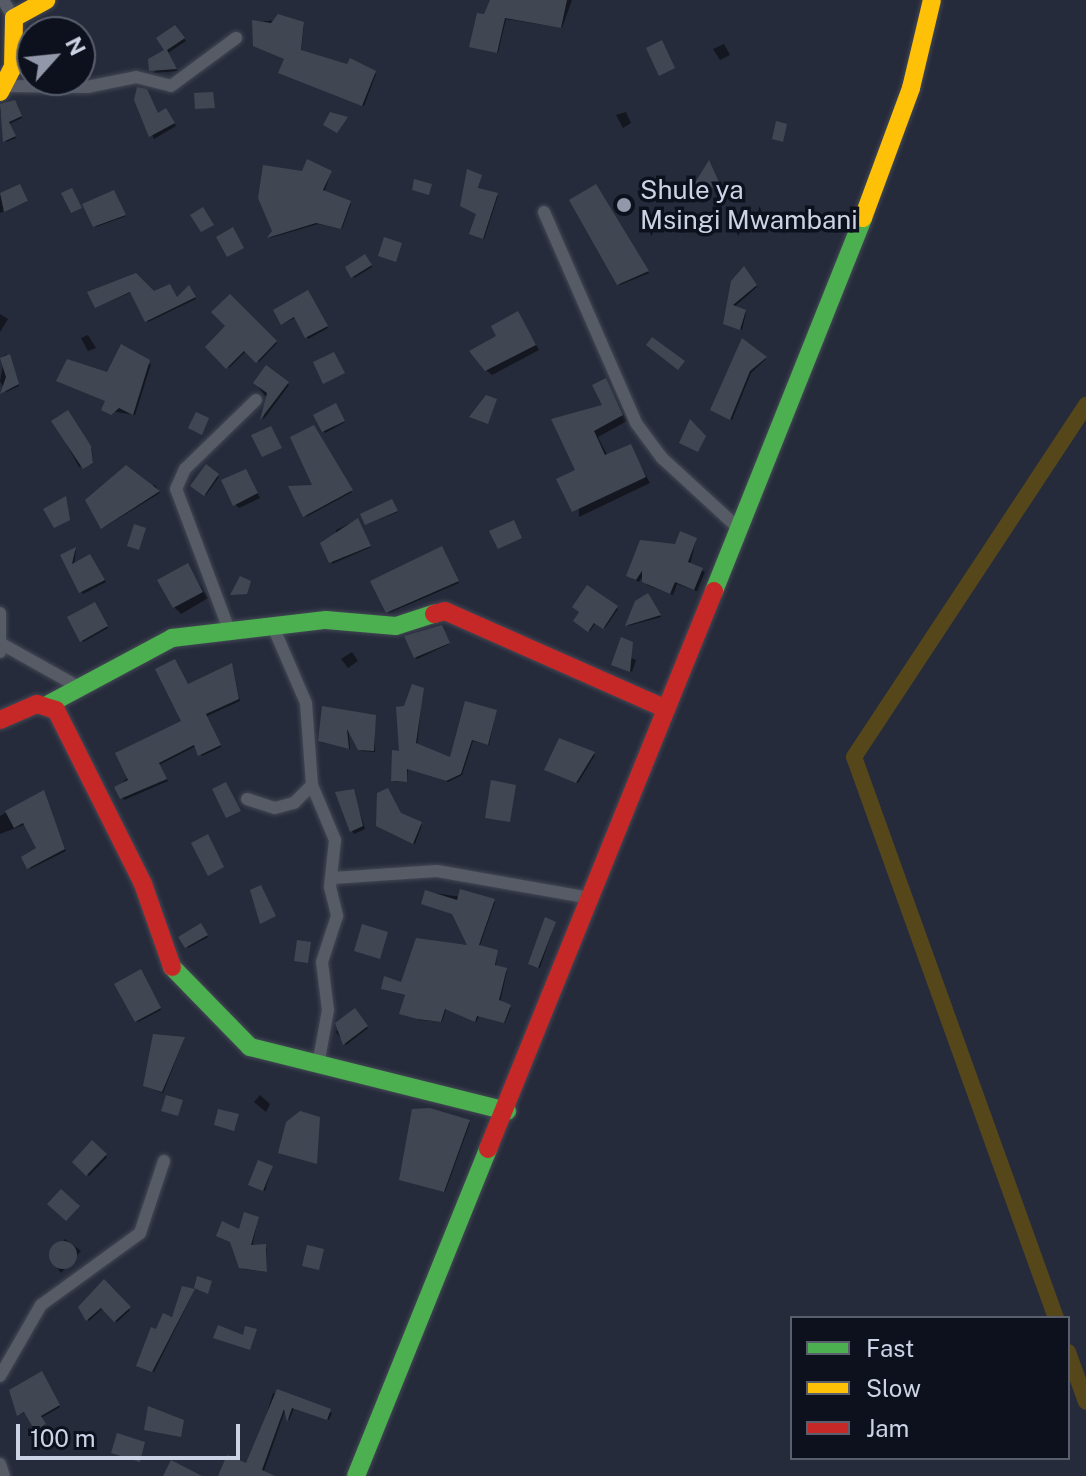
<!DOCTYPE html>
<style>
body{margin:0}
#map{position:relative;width:1086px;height:1476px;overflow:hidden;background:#262b3b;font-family:"Public Sans",sans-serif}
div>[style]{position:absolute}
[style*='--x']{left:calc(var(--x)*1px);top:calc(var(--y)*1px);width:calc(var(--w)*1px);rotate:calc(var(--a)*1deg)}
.shadow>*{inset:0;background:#0007}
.canal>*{height:16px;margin:-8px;padding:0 8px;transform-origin:8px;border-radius:8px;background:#56471b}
.building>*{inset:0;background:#404753}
.round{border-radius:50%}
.roads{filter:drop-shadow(0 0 2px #434754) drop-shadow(0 0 2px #434754)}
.street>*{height:12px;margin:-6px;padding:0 6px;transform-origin:6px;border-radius:6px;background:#565b66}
.fast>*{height:18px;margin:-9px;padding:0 9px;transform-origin:9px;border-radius:9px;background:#4caf50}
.slow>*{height:18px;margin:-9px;padding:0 9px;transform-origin:9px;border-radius:9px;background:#ffc107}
.jam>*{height:18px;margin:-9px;padding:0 9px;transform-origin:9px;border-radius:9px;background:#c62828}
.dots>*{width:22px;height:22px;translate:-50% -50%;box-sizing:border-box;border:4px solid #0d111d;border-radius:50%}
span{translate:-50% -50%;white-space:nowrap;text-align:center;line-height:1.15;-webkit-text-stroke:7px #0d111d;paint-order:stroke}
.poi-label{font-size:26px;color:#ccd3e5}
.left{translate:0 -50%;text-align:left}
.legend{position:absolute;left:790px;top:1316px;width:280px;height:144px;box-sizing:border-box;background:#0d111d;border:2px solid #595f6d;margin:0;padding:10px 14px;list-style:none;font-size:24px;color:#ccd3e5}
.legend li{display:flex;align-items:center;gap:16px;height:40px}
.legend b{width:40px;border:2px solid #595f6d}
.north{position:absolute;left:16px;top:16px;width:80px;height:80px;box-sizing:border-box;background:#0d111d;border:2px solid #595f6d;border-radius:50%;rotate:63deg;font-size:22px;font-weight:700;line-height:32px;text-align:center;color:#ccd3e5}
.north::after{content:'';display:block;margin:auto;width:28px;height:36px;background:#9298aa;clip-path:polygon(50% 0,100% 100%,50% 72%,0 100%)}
.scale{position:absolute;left:16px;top:1424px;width:224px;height:36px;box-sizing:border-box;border:4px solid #ccd3e5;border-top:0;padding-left:10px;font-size:24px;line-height:28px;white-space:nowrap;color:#ccd3e5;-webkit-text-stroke:6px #0d111d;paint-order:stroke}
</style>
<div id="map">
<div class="shadow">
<div style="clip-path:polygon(492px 0,572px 0,562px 28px,506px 19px,498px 53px,472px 47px)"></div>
<div style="clip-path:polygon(293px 19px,304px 25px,301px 52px,376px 74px,364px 106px,282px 74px,286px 60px,254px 22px)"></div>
<div style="clip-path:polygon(178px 30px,186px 41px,168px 53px,178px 71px,154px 73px,167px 51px,159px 38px)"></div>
<div style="clip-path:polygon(724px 44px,730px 55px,720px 60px,713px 49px)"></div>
<div style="clip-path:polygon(80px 46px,86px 57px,80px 61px)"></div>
<div style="clip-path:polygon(146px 91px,158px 115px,169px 113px,176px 126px,154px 139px,136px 100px)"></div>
<div style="clip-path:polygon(15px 103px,22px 118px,9px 124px,16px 138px,6px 142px,0 110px)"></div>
<div style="clip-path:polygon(626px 112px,631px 123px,623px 128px,616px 115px)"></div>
<div style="clip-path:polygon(331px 172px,324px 193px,351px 204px,342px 229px,318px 224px,270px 238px,303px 173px)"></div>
<div style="clip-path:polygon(481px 177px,478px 190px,498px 196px,484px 239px,473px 235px,478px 214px,464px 207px)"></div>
<div style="clip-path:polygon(21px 188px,27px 202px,0 213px,0 193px)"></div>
<div style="clip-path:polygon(597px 188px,649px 273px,620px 285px,619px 284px)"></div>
<div style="clip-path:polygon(115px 193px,126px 216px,96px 227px,95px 226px)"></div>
<div style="clip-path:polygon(365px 256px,372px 267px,354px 278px,347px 268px)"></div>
<div style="clip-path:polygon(744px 269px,757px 287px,733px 308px,746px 313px,742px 330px,725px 324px)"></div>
<div style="clip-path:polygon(135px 275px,153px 294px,177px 300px,189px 288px,196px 299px,148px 322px,132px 292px,96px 307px)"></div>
<div style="clip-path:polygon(309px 294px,328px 328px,308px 339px,297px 317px,282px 324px)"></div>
<div style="clip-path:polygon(230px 297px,277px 343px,259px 362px,247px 350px,229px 368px,208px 347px,228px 326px)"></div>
<div style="clip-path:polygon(0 314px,8px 319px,0 332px)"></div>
<div style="clip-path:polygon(518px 314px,539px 350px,492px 375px,486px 370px)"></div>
<div style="clip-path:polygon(88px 335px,96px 348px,88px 351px,81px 338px)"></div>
<div style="clip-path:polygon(743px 341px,766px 359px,751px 373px,732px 420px,714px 411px)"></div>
<div style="clip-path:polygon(5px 354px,19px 386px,6px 392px,0 381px)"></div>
<div style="clip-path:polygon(151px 364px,135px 415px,104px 410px,108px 374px)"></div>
<div style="clip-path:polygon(267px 368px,289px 385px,263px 420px,267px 398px,255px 383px)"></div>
<div style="clip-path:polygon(606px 380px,627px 421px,598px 437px,608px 457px,630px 446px,650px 483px,579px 517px,578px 471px,554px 421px,605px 406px)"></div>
<div style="clip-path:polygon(337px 407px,345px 422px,325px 433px,316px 416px)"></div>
<div style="clip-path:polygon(69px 414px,92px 449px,93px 464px,79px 467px,54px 421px)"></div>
<div style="clip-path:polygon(315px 429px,352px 492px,306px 517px,315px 487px)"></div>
<div style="clip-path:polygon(206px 467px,219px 477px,206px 495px,193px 486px)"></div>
<div style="clip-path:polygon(246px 471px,260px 498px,239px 508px,235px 504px)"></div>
<div style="clip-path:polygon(155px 485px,160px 493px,103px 528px,146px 488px)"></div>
<div style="clip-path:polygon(393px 503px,398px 512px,367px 524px)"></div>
<div style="clip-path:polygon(357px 520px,371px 547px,332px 564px,336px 530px)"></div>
<div style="clip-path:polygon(696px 540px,690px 565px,705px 572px,697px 591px,677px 584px,673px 595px,647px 585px,644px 574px,639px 582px,628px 576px)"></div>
<div style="clip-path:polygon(76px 550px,74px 565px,92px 559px,106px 582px,83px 594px,63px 556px)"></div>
<div style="clip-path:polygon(443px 550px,459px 583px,389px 613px,387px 612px)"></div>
<div style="clip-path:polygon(188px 566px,208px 598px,181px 614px,174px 607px)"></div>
<div style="clip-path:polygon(587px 588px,618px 609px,605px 628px,596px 622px,590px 631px,576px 621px)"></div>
<div style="clip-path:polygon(647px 596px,661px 617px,628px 626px,637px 602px)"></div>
<div style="clip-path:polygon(96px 605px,108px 628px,83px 642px,82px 640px)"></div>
<div style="clip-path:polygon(442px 628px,449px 644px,417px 659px,415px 657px)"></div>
<div style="clip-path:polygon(632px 644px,629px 657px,636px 660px,632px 672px,614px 665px)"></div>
<div style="clip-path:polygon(352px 652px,358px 661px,348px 668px,341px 659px)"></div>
<div style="clip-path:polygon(232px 665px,240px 701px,207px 716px,221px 747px,202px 756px,196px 746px,159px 765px,168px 781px,124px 800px,117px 788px,184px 722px,188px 686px)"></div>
<div style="clip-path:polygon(423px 690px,417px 746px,451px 760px,496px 712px,489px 745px,473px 741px,462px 775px,448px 782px,408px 769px,407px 782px,394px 782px,406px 708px)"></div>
<div style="clip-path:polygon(324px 709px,375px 716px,375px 752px,361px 751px,348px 725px,350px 749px,321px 742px)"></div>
<div style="clip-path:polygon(560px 741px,595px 755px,578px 783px,547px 771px)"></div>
<div style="clip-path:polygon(353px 791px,365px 829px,354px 834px,352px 831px)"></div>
<div style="clip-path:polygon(44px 792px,66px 851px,30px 869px,39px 849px,26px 824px,0 834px,0 816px)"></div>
<div style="clip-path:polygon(401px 815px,422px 825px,415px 844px,379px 827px)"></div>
<div style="clip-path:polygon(427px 892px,495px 902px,479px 948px,497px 952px,496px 967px,507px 971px,500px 1002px,511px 1008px,505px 1023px,479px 1016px,476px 1022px,446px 1009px,442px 1022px,420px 1020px,403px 1015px,407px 996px,385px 990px,470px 948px,454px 914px)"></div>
<div style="clip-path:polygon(555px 923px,540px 968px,531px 965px)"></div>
<div style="clip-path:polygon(201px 926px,208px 937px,188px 948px,181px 937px)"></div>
<div style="clip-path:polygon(142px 973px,161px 1010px,138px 1022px,136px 1021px)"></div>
<div style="clip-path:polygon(355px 1011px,368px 1028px,346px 1045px,336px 1032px)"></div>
<div style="clip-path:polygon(184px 1039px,163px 1093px,147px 1087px,145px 1086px)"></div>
<div style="clip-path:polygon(260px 1095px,270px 1104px,266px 1112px,254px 1102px)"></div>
<div style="clip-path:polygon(470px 1123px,445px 1192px,401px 1180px,469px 1122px)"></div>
<div style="clip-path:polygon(92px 1143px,107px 1157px,89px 1176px,74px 1162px)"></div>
<div style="clip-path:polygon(272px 1167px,265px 1191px,252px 1186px)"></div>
<div style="clip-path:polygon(258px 1219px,252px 1247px,267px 1248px,267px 1272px,243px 1269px,240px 1232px)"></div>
<div style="clip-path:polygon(65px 1239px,81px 1251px,61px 1273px,50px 1258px)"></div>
<div style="clip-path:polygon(104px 1282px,130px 1310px,117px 1322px,104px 1307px,89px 1321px,80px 1307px)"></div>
<div style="clip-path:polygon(194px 1291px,154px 1372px,140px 1367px,158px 1332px)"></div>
<div style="clip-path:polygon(43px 1375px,60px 1407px,41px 1418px,45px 1426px,37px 1431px,27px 1412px,18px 1415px,12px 1391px)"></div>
<div style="clip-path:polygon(273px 1393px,332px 1413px,329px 1420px,294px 1408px,289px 1421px,286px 1408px,262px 1476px,248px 1476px)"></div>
</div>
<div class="canal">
<div style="--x:1056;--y:1318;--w:596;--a:-109.8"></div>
<div style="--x:854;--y:757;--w:422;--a:-56.6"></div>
<div style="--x:1068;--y:1352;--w:53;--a:70.2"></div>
</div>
<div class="building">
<div style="clip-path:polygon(490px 0,567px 0,561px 28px,505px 18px,497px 53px,469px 47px,477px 13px,484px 14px)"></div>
<div style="clip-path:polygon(278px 14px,304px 22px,301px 50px,347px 64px,350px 58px,376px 71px,362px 106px,278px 73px,284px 59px,253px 46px,252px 20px,271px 23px)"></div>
<div style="clip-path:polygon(175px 25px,185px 38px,167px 50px,177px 69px,149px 71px,148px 59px,164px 50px,156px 38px)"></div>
<div style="clip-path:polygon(662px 40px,675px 68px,659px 76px,646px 48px)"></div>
<div style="clip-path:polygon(137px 87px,147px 89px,158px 113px,166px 108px,175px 123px,149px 137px,134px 100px)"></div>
<div style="clip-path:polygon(213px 92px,215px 108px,195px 109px,194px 93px)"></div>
<div style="clip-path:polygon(15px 100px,22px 116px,9px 122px,16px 136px,3px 142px,0 104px)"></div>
<div style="clip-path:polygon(330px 112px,348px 117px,337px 133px,323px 125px)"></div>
<div style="clip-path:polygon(776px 121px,787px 124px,783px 142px,772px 139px)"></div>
<div style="clip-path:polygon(307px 159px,332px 171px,323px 190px,351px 201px,341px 229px,316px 223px,267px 238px,272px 231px,258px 198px,263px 165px,302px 171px)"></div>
<div style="clip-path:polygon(709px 160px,727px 200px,725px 202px,712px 187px,702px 196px,693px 186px)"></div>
<div style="clip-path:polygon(467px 169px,482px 175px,478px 188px,498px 193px,483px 239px,469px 234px,476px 214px,460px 206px)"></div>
<div style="clip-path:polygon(414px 179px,432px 184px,429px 195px,412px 190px)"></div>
<div style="clip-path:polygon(20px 184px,28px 201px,4px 212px,0 193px)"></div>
<div style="clip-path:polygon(596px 184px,649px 271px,617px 285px,569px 200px)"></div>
<div style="clip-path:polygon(72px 188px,82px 208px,71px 213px,61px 193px)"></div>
<div style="clip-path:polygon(114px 190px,126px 215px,93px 227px,82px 204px)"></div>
<div style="clip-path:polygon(203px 207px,214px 225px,201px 232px,190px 215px)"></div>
<div style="clip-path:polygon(233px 227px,244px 248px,227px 257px,216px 237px)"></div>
<div style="clip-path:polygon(384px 237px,402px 243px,396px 262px,378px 256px)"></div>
<div style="clip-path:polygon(365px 254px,372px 265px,351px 278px,345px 267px)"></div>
<div style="clip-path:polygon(744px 266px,757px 285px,733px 305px,746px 310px,740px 330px,723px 324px,731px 281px)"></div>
<div style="clip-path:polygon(136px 273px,154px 291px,170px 284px,177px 297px,189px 285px,196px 297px,145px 322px,130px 292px,95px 308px,87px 292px)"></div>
<div style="clip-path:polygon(308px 290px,328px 326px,305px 338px,294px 317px,281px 325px,273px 310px)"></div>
<div style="clip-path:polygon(230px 294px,277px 341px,256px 363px,244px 351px,226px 369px,205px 347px,225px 326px,211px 312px)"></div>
<div style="clip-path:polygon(518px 311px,536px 345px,485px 371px,469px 351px,496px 336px,491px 326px)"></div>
<div style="clip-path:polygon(652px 337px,685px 361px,678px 370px,646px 345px)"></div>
<div style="clip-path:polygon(742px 338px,767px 357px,750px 371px,730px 420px,710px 410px)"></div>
<div style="clip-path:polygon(121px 344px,150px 360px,133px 415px,119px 408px,111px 415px,101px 410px,105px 401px,56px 381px,67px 359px,107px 372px)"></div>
<div style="clip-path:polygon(334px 352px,345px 373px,323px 384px,313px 362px)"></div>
<div style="clip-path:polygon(10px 354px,19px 384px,0 394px,6px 377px,0 358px)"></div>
<div style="clip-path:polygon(266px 365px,289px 382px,260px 420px,267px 393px,253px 383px)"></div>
<div style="clip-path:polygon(606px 378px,623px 415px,594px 431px,605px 455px,631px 444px,646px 477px,572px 512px,556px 479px,575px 470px,551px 419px,602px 405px,592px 385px)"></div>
<div style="clip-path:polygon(486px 395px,497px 399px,488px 424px,469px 417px)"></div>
<div style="clip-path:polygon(336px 403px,345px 421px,322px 432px,313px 415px)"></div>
<div style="clip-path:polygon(68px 410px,91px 446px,93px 463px,83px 469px,51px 421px)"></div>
<div style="clip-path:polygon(196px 412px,209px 418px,202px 435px,188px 428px)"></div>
<div style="clip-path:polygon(690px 419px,706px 436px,698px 452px,679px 443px)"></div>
<div style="clip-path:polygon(314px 425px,353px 490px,303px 517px,288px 486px,312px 485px,290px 437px)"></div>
<div style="clip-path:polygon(271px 426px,282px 448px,262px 457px,251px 435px)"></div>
<div style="clip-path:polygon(206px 464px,219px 474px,204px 496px,190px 486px)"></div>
<div style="clip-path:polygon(126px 465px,160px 491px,101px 529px,85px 500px)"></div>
<div style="clip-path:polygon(246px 469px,258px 493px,233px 506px,221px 480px)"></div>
<div style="clip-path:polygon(66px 496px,70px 520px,54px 528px,43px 509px)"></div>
<div style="clip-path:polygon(392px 499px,398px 511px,365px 525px,360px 514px)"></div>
<div style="clip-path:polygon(358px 518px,371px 546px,329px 563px,320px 543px)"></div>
<div style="clip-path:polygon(514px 520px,522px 538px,498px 549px,489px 531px)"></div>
<div style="clip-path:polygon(134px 524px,146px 528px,139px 550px,127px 546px)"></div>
<div style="clip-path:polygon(680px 531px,697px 538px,688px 562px,703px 568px,694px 590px,675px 582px,670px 594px,642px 582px,642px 571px,636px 580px,626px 576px,640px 540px,675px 544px)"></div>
<div style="clip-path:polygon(442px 546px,459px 581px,386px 613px,370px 581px)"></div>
<div style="clip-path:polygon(76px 547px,72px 564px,90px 554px,105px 580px,79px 593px,60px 555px)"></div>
<div style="clip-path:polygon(188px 563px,203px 592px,173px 608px,157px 580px)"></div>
<div style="clip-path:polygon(240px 576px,251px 581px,247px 594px,230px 595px)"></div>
<div style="clip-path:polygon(587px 585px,618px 606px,603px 629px,594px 623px,588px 632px,573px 621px,579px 612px,572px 607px)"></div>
<div style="clip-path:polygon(648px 593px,661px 615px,625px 626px,635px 601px)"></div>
<div style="clip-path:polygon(95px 602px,108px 626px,80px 642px,67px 617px)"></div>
<div style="clip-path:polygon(442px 625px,450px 643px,414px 658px,404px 636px)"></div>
<div style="clip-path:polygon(621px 637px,633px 642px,630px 672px,611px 665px)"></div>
<div style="clip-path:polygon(175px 659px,188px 684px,232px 663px,239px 699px,206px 714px,221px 745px,198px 756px,194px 745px,159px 763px,167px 779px,120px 799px,114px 787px,128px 780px,115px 753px,181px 721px,155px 669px)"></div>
<div style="clip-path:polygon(412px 684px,424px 688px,416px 743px,450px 757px,465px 701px,497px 710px,488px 745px,472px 740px,461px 774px,446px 781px,407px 769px,407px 782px,391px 781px,392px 750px,399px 751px,396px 707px,404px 706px)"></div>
<div style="clip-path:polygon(322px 706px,376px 715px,374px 751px,358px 750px,347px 729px,349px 749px,318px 741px)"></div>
<div style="clip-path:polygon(559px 738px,595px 752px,576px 783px,544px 770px)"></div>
<div style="clip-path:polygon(491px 780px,516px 785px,510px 822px,485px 818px)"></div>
<div style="clip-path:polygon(226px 782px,241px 811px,226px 818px,212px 789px)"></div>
<div style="clip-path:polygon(388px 788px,401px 813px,422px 822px,413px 844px,376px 826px,377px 793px)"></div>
<div style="clip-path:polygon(354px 789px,363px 826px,350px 832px,335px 792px)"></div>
<div style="clip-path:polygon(44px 790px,65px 849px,27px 869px,21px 857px,36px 848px,23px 823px,14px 828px,5px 811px)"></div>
<div style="clip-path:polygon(208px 834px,224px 867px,208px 876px,191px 843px)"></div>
<div style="clip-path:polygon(261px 885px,276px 916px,260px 924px,250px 890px)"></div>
<div style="clip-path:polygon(460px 889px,495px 899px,479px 945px,498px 950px,495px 965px,507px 968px,499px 1000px,511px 1005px,504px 1023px,477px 1016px,475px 1022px,445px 1009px,441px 1022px,417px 1019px,399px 1014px,405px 995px,381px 989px,384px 976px,401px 982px,416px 938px,467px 945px,452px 914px,421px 904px,425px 890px,457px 900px)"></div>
<div style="clip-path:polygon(545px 917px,556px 922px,538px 968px,528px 964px)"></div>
<div style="clip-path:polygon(201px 923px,208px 935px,185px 948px,178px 937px)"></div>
<div style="clip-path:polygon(362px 924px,388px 932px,380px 959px,354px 951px)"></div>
<div style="clip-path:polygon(297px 940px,311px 942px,308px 963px,294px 961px)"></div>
<div style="clip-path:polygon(141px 969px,161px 1008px,135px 1022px,114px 984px)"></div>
<div style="clip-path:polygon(355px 1008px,368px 1026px,343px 1045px,335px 1023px)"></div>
<div style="clip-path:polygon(153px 1034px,185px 1037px,162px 1092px,143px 1086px)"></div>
<div style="clip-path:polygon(166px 1095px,183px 1100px,178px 1116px,161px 1111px)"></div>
<div style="clip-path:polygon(430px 1108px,470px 1120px,444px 1192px,399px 1180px,412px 1109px)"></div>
<div style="clip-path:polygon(218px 1109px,239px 1114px,234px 1131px,214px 1125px)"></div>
<div style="clip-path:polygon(300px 1111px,320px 1117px,317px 1164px,278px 1153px,286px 1122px)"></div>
<div style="clip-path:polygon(92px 1140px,107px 1154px,86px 1176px,72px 1162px)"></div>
<div style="clip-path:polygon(258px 1160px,273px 1166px,263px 1191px,248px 1185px)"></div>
<div style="clip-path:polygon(61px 1189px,80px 1206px,66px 1221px,47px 1204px)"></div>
<div style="clip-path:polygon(244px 1212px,259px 1217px,251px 1245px,266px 1244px,267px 1272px,239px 1268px,230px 1242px,216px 1236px,222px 1221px,239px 1229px)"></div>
<div class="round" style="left:49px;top:1241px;width:28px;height:28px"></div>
<div style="clip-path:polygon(307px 1245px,324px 1249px,319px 1270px,302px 1266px)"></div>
<div style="clip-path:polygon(197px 1276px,212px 1281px,208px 1294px,194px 1288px)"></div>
<div style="clip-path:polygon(104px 1279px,131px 1307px,114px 1322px,101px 1308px,86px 1321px,78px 1307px)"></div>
<div style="clip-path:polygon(182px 1286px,195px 1289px,152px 1372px,136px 1366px,151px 1327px,156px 1329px,163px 1313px,172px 1317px)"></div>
<div style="clip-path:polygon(218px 1325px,243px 1335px,245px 1326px,257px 1329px,250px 1350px,213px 1338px)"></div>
<div style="clip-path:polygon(42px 1371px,60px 1405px,41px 1416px,46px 1424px,35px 1431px,24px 1412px,17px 1416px,9px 1390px)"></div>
<div style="clip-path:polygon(277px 1389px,331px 1409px,327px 1420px,292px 1408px,287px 1422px,284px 1409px,262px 1470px,275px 1476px,218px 1476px,227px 1455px,246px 1463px)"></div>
<div style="clip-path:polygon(148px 1406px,184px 1420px,181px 1437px,144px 1430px)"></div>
<div style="clip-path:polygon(117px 1433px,145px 1442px,140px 1462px,111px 1453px)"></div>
<div style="clip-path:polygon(171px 1460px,202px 1476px,163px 1476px)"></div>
</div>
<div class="roads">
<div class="street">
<div style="--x:3;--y:0;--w:21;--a:59"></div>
<div style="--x:5;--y:86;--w:82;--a:0.7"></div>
<div style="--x:87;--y:87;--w:50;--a:-11.5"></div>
<div style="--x:136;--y:77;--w:36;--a:14"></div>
<div style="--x:171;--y:86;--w:81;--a:-36.4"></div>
<div style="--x:544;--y:212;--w:230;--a:66.4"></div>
<div style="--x:636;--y:423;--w:44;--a:53.4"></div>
<div style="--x:662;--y:458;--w:103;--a:42.6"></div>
<div style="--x:0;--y:613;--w:39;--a:90"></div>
<div style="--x:228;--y:627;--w:147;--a:-110.6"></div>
<div style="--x:176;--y:489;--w:22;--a:-66"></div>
<div style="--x:185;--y:469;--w:99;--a:-44.2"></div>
<div style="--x:0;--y:643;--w:86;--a:29.2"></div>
<div style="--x:312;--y:785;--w:60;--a:67.3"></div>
<div style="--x:335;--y:840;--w:47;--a:96.1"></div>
<div style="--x:330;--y:887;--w:30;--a:76"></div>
<div style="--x:337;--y:916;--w:48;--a:108.1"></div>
<div style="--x:322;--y:962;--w:48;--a:82.9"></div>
<div style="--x:328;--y:1010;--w:56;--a:100.3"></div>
<div style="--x:247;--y:799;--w:29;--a:18"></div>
<div style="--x:275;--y:808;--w:20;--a:-15"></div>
<div style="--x:294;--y:803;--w:25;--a:-45"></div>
<div style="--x:312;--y:785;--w:82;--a:-94.2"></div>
<div style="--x:306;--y:703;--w:86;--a:-113.3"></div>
<div style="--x:333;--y:878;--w:104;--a:-3.9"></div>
<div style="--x:437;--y:871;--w:155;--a:10"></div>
<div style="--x:0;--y:1376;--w:82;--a:-60"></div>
<div style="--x:41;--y:1305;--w:122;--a:-36"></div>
<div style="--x:140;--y:1233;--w:76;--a:-71.6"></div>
<div style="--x:0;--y:1464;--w:13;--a:72"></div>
</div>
<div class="fast">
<div style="--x:714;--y:591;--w:402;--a:-68.2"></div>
<div style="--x:49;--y:704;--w:140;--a:-28.2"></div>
<div style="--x:172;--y:638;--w:155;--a:-6.7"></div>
<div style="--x:326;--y:620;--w:70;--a:4.9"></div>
<div style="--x:396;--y:626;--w:40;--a:-18"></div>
<div style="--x:172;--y:967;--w:112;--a:45.7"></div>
<div style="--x:250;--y:1047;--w:265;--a:14"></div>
<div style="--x:356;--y:1476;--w:353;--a:-68"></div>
</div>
<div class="slow">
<div style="--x:0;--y:92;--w:28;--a:-63"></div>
<div style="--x:13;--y:67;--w:49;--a:-88.8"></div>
<div style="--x:14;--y:18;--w:37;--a:-29"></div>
<div style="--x:863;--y:218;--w:139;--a:-69.7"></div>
<div style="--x:911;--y:88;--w:90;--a:-76.6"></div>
</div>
<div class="jam">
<div style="--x:434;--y:614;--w:11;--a:-15"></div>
<div style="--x:445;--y:611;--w:242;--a:23.9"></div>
<div style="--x:0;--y:720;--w:40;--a:-23.4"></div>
<div style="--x:37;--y:704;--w:20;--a:18"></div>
<div style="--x:56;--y:710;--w:195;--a:63.4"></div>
<div style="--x:143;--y:884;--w:88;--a:70.7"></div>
<div style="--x:488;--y:1149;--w:602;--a:-67.95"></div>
</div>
</div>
<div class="dots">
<div style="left:624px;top:205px;background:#9298aa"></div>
</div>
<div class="poi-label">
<span class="left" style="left:640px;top:205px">Shule ya<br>Msingi Mwambani</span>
</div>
<ul class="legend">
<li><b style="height:10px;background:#4caf50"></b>Fast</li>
<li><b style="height:10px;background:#ffc107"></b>Slow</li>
<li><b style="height:10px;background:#c62828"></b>Jam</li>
</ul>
<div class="north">N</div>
<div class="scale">100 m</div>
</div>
